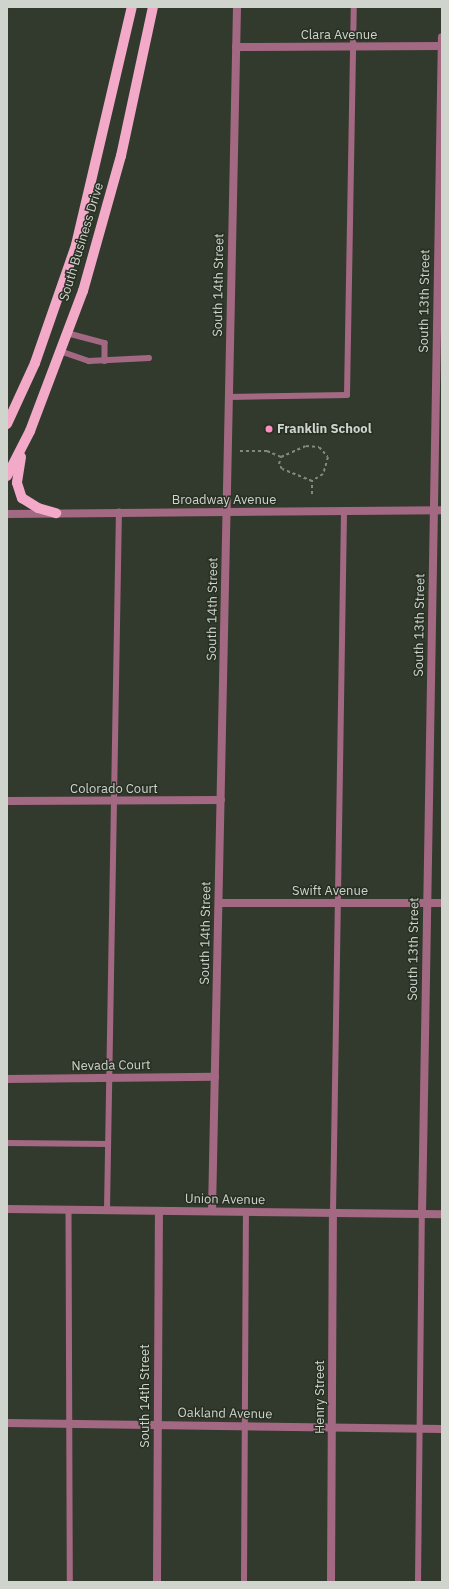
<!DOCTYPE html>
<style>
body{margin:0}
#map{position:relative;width:449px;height:1589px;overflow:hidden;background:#323a2e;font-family:"IBM Plex Sans",sans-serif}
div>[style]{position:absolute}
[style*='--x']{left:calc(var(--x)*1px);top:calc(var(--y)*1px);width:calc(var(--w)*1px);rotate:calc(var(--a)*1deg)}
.path>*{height:2px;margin-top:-1px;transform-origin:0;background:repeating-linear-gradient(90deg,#82887e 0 3px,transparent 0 6px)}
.service>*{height:5.5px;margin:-2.75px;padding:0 2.75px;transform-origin:2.75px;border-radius:2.75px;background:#a36982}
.minor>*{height:8px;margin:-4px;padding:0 4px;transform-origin:4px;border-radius:4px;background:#a36982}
.tertiary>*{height:8px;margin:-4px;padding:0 4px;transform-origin:4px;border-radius:4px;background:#a36982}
.primary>*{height:10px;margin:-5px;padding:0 5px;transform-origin:5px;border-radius:5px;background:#f2aac8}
.dots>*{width:11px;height:11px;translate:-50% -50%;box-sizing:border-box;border:2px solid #283024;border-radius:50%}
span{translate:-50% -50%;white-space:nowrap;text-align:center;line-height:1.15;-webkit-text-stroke:3px #283024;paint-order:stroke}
.street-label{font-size:13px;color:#cfd4cc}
.poi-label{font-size:13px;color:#cfd4cc;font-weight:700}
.left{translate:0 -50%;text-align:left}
.frame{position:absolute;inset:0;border:8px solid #cfd4cc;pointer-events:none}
</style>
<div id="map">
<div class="path">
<div style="--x:306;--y:446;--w:13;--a:4"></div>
<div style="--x:319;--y:447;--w:13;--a:48"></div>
<div style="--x:328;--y:457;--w:18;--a:106"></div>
<div style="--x:323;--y:474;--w:13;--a:148"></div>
<div style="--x:312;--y:481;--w:32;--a:-158"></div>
<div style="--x:282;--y:469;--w:6;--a:-121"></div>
<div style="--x:279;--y:464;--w:7;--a:-74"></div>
<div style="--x:281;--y:457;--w:27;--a:-24"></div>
<div style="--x:240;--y:451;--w:27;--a:0"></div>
<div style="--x:267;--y:451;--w:15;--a:23"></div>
<div style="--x:312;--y:494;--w:13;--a:-90"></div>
</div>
<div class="service">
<div style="--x:67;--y:333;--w:39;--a:15"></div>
<div style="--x:105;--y:343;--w:18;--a:90"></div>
<div style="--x:60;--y:351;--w:31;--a:19"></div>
<div style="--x:89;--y:361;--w:60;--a:-2.9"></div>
<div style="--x:229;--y:397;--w:118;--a:-1"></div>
<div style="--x:347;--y:395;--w:388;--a:-89"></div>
<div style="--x:7;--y:1143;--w:101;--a:0.6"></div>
<div style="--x:69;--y:1210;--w:372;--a:89.8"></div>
<div style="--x:107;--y:1210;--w:698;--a:-89.02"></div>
<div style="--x:333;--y:1213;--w:702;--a:-89.1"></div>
<div style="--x:244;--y:1582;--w:370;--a:-89.7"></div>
<div style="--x:418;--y:1582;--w:368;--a:-89.4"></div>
</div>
<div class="minor">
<div style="--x:236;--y:47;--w:206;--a:-0.3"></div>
<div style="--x:7;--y:514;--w:435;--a:-0.5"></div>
<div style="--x:7;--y:801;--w:214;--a:-0.3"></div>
<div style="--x:219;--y:903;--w:223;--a:0"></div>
<div style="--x:7;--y:1079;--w:208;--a:-0.6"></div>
<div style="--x:212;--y:1211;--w:1204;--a:-88.81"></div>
<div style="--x:422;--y:1214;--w:1177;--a:-89.03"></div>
<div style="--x:7;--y:1423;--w:435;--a:0.8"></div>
<div style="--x:157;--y:1582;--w:371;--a:-89.7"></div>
<div style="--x:331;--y:1582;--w:369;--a:-89.7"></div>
</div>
<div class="tertiary">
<div style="--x:7;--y:1209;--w:435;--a:0.7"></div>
</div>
<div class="primary">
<div style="--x:7;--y:424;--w:67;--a:-65.3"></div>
<div style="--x:35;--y:363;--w:125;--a:-70.8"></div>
<div style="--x:76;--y:245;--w:244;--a:-76.8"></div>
<div style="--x:21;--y:457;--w:26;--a:99"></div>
<div style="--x:17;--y:483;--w:16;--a:72"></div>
<div style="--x:22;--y:498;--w:19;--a:32"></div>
<div style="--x:38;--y:508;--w:19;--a:16"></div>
<div style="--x:7;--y:476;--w:51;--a:-62.9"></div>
<div style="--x:30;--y:431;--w:150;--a:-69.3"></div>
<div style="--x:83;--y:291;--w:140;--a:-74.3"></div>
<div style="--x:121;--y:156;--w:152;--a:-77.9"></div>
</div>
<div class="dots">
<div style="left:269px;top:429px;background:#fd8ec0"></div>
</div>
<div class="street-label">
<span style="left:339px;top:35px">Clara Avenue</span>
<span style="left:82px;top:242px;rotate:-73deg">South Business Drive</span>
<span style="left:219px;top:285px;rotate:-89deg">South 14th Street</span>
<span style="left:425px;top:301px;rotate:-89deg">South 13th Street</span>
<span style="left:224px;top:500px">Broadway Avenue</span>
<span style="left:213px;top:609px;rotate:-89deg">South 14th Street</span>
<span style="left:420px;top:625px;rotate:-89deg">South 13th Street</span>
<span style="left:114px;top:789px">Colorado Court</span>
<span style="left:330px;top:891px">Swift Avenue</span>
<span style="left:206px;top:933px;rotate:-89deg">South 14th Street</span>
<span style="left:414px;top:949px;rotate:-89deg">South 13th Street</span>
<span style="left:111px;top:1066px;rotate:-1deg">Nevada Court</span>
<span style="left:225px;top:1200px;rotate:1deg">Union Avenue</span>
<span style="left:145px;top:1396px;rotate:-90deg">South 14th Street</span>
<span style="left:320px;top:1397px;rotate:-90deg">Henry Street</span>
<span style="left:225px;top:1414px;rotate:1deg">Oakland Avenue</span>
</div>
<div class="poi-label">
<span class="left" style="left:277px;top:429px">Franklin School</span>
</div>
<div class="frame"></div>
</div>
